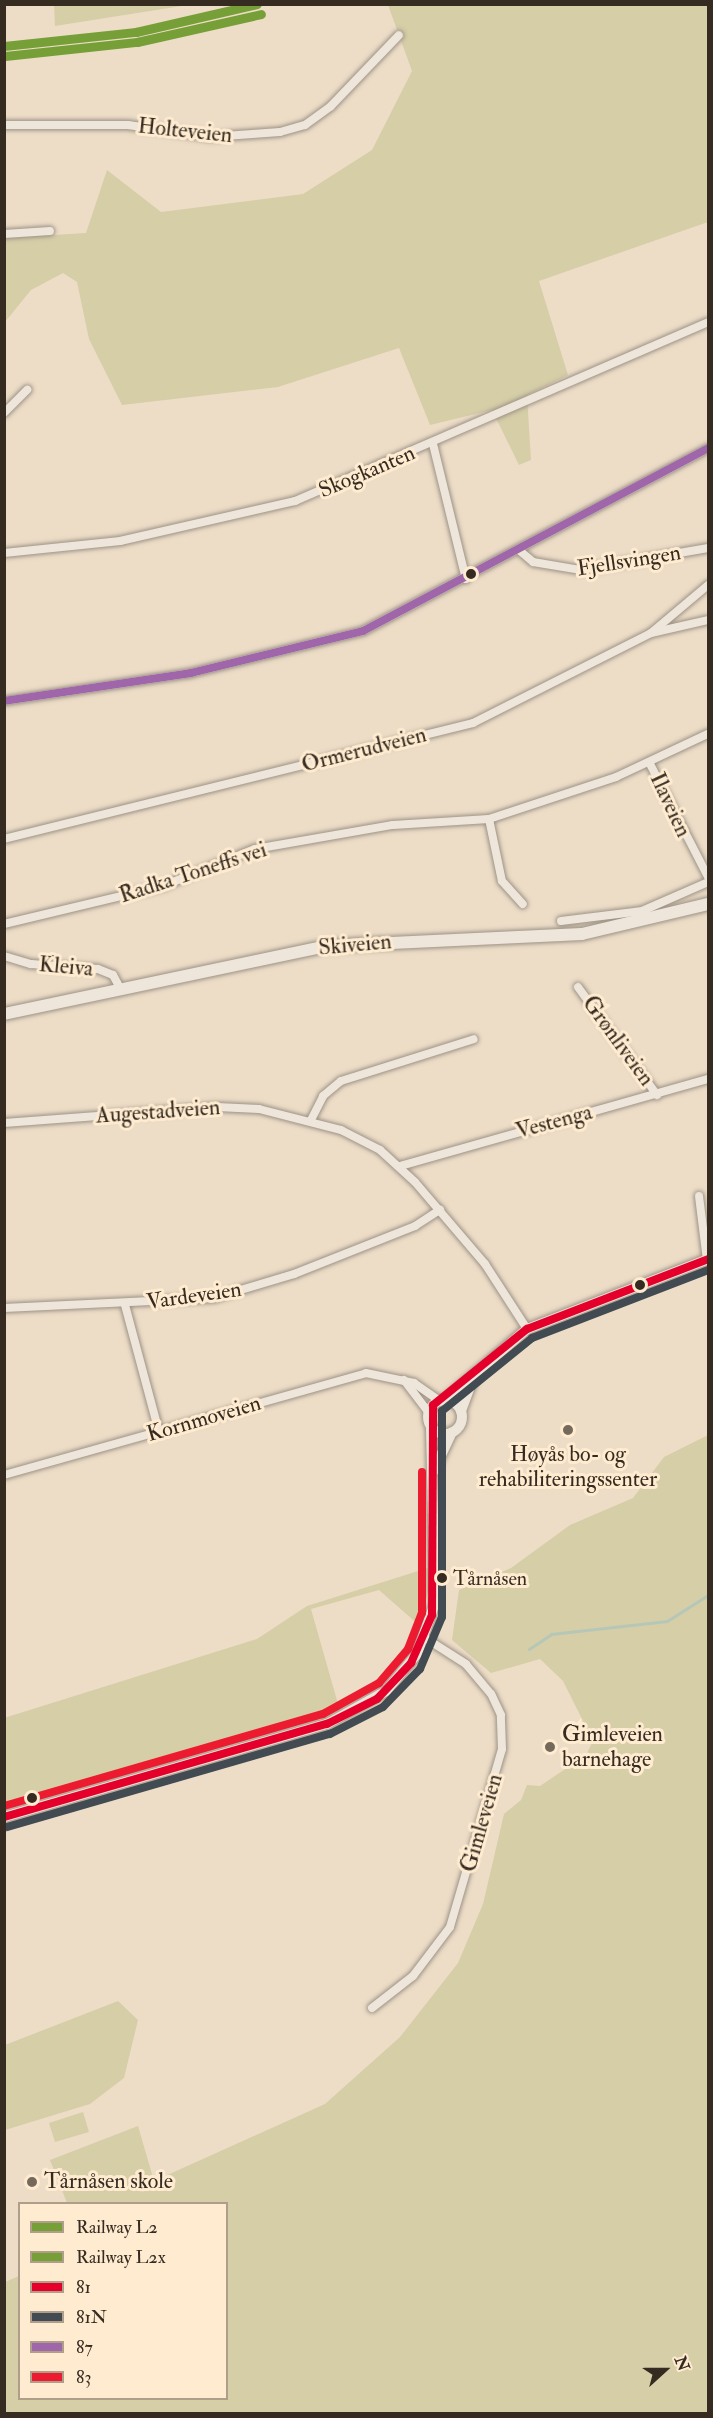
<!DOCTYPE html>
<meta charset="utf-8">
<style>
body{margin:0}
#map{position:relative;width:713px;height:2418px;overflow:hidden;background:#edddc7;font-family:"IM FELL Double Pica",serif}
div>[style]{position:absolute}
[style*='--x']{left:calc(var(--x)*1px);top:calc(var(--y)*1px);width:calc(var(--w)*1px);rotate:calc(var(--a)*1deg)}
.green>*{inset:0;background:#d6cea7}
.stream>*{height:3px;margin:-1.5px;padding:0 1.5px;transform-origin:1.5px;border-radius:1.5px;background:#b6c7b8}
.roads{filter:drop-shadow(0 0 2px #9d9386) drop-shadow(0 0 2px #9d9386)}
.minor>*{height:8px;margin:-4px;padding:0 4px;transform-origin:4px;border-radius:4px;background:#efe6db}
.tertiary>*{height:10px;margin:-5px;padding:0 5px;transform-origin:5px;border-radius:5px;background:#efe6db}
.tertiary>.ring{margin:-5px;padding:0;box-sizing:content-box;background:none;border:10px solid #efe6db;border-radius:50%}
.secondary>*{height:12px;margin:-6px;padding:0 6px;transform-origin:6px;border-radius:6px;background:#efe6db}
.bus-1>*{height:8px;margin:-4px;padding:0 4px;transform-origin:4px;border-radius:4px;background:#e4002b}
.bus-2>*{height:8px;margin:-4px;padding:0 4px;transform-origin:4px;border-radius:4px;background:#424a52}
.bus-3>*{height:8px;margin:-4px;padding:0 4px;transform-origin:4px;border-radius:4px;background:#a066aa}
.bus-4>*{height:8px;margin:-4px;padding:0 4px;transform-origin:4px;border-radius:4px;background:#ed1b2f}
.rail-1>*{height:9px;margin:-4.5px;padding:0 4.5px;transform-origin:4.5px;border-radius:4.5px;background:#779f38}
.rail-2>*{height:9px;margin:-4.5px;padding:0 4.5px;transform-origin:4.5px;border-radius:4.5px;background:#779f38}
.dots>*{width:16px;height:16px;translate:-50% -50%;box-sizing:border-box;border:3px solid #feebd0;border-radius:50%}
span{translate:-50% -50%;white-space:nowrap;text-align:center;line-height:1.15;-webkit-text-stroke:6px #feebd0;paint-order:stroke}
.bus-label{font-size:20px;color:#352b21}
.left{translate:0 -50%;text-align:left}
.street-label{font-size:22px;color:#352b21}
.poi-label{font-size:22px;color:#352b21}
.frame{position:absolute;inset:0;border:6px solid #352b21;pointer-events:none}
.legend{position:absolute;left:18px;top:2202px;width:210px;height:198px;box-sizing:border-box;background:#feebd0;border:2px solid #ae9e8a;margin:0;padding:8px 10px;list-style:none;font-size:18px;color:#352b21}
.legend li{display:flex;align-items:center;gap:12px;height:30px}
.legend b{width:30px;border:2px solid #ae9e8a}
.north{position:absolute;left:635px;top:2340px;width:60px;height:60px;-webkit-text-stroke:4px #feebd0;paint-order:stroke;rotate:69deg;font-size:16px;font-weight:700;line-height:24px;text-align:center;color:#352b21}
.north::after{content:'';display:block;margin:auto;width:21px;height:27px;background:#352b21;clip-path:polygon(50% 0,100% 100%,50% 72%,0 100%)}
</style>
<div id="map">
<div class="green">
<div style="clip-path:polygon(54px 4px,188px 4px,188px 5px,55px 26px)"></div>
<div style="clip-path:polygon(388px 5px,708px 5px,708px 222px,539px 281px,568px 375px,527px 395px,531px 460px,519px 465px,492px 410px,430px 425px,399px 348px,278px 387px,122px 405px,89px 339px,77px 282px,63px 273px,31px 290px,5px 322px,5px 238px,86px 233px,107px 170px,161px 212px,303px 194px,372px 150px,412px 71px)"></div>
<div style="clip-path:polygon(708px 1435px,708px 2413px,5px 2413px,5px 2282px,19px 2276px,20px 2398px,226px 2398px,226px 2204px,67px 2203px,50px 2160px,138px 2126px,154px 2181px,325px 2104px,400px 2037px,458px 1963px,483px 1904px,504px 1814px,521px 1800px,527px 1785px,540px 1786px,586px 1755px,593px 1741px,563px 1681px,540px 1659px,491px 1673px,452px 1640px,459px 1590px,511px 1568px,570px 1525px,633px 1498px,664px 1457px)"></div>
<div style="clip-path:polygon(434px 1566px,420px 1626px,379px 1590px,311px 1609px,340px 1711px,66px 1791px,25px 1797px,5px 1809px,4px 1718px,257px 1639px,307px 1606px)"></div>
<div style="clip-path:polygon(118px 2001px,138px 2020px,124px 2078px,90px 2104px,5px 2130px,5px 2045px)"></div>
<div style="clip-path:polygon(83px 2112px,89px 2132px,55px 2142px,49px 2123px)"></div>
</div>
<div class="stream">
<div style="--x:529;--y:1649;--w:27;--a:-34"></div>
<div style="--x:551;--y:1634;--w:117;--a:-6.4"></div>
<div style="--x:667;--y:1621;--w:49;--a:-32.4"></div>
</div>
<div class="roads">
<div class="minor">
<div style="--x:4;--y:125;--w:124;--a:0"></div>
<div style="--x:128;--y:125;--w:84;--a:8.2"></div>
<div style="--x:211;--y:137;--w:69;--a:-4.1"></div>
<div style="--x:280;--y:132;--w:26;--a:-16"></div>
<div style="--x:305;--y:125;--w:32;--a:-36"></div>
<div style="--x:331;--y:106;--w:98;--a:-46.2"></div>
<div style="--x:4;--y:234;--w:46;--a:-3.7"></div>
<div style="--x:4;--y:413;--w:33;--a:-45"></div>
<div style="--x:433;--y:444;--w:139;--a:76.3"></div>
<div style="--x:520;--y:551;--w:17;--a:40"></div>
<div style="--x:533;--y:562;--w:49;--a:9.5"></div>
<div style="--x:581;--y:570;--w:129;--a:-9.8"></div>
<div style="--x:4;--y:553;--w:117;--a:-5.9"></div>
<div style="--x:120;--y:541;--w:180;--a:-12.9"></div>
<div style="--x:295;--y:501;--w:450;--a:-23.4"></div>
<div style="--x:651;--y:633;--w:75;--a:-40.1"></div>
<div style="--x:4;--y:701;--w:189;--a:-8.5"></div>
<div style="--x:191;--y:673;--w:177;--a:-13.7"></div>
<div style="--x:363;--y:631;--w:391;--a:-27.9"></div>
<div style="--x:650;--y:764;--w:127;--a:62.8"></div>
<div style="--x:489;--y:819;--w:63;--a:78.2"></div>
<div style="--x:502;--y:881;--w:31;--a:48"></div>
<div style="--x:4;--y:839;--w:483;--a:-13.9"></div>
<div style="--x:473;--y:723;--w:199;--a:-26.8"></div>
<div style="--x:651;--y:633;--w:58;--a:-12.8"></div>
<div style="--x:561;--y:921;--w:82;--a:-7"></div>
<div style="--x:642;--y:911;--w:72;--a:-23.7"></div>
<div style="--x:4;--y:924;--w:163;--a:-13.4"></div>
<div style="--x:163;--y:886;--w:99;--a:-21.9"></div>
<div style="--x:255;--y:849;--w:140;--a:-9.9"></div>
<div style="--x:393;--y:825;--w:96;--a:-3.6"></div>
<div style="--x:489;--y:819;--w:134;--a:-18.3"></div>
<div style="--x:616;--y:777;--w:102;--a:-25.1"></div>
<div style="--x:4;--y:956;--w:28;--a:17"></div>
<div style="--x:31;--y:964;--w:67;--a:4.3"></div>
<div style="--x:98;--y:969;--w:16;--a:22"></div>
<div style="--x:113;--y:975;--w:15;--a:62"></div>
<div style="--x:578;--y:987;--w:134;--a:53.8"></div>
<div style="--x:311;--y:1120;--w:27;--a:-63"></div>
<div style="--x:323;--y:1096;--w:23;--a:-40"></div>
<div style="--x:341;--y:1081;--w:139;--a:-17.5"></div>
<div style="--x:4;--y:1123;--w:214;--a:-4.3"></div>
<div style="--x:217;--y:1107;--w:42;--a:2.7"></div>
<div style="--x:259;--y:1109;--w:85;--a:14.4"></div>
<div style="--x:341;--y:1130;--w:44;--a:27.1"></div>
<div style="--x:380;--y:1150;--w:47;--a:42.4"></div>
<div style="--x:415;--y:1182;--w:108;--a:49.5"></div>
<div style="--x:485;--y:1264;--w:77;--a:57.1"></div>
<div style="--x:400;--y:1166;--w:320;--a:-15.8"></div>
<div style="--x:699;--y:1196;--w:64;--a:82.9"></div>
<div style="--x:125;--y:1305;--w:131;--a:75"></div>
<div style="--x:4;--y:1308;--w:210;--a:-2.7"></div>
<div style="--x:214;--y:1298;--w:84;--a:-16.7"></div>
<div style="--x:294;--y:1274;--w:130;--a:-21.6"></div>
<div style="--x:415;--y:1226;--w:30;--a:-33"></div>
<div style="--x:404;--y:1380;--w:41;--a:52.9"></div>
<div style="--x:4;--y:1475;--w:376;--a:-15.7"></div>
<div style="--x:366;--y:1373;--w:49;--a:11.8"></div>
<div style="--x:414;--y:1383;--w:32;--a:35"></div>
<div style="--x:372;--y:2008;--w:52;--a:-38"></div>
<div style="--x:413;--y:1976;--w:61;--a:-52.9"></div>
<div style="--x:450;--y:1927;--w:185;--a:-73.7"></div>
<div style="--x:502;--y:1749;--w:34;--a:-92"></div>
<div style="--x:501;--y:1715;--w:23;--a:-115"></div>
<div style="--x:491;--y:1694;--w:39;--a:-130"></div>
<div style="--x:466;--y:1664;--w:49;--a:-147.6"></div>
</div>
<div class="tertiary">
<div style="--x:445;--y:1400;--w:108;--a:-40.9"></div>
<div style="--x:527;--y:1329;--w:194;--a:-21.1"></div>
<div class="ring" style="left:428px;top:1400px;width:24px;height:24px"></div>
<div style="--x:461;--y:1411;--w:40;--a:-69.8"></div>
<div style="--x:433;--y:1472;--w:44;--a:-64.6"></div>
<div style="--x:4;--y:1817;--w:336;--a:-16.1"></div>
<div style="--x:327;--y:1724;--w:68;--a:-29.2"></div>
<div style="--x:386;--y:1691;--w:48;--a:-50"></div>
<div style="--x:417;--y:1654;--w:54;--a:-70.6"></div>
<div style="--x:435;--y:1603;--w:178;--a:-91.3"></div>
</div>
<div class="secondary">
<div style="--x:4;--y:1014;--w:331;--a:-11.9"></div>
<div style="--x:328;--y:946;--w:254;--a:-2.7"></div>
<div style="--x:582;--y:934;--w:130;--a:-13.4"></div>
</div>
</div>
<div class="bus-1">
<div style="--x:4;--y:1817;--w:336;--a:-16.1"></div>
<div style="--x:327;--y:1724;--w:56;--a:-26.6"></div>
<div style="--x:377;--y:1699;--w:50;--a:-46.6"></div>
<div style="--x:411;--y:1663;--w:52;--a:-66.4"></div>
<div style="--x:432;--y:1615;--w:210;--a:-89.7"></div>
<div style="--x:433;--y:1405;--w:121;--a:-39"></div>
<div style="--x:527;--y:1329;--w:194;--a:-21.1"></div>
</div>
<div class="bus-2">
<div style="--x:7;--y:1827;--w:336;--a:-16.1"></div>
<div style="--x:330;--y:1734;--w:59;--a:-27"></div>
<div style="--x:383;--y:1707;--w:53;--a:-45.8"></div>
<div style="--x:420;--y:1669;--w:56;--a:-67.1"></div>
<div style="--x:442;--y:1617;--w:206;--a:-90"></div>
<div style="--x:442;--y:1411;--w:116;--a:-39"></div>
<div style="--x:532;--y:1338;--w:189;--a:-21.1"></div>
</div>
<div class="bus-3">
<div style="--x:4;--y:701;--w:189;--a:-8.5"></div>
<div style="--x:191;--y:673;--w:177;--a:-13.7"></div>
<div style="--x:363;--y:631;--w:391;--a:-27.9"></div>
</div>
<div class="bus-4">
<div style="--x:4;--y:1806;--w:332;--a:-16.1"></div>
<div style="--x:323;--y:1714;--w:64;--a:-29"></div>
<div style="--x:379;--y:1683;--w:45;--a:-49.5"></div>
<div style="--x:408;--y:1649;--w:39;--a:-69"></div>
<div style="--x:422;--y:1613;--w:141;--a:-90"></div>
</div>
<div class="rail-1">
<div style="--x:4;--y:46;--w:133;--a:-6.1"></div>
<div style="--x:136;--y:32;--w:124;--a:-13"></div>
</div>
<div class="rail-2">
<div style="--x:5;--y:56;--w:133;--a:-6.1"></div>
<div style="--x:137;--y:42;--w:127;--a:-12.7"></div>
</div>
<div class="dots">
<div style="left:471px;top:574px;background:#352b21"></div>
<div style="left:640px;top:1285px;background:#352b21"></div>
<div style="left:568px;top:1430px;background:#75695b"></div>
<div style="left:442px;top:1578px;background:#352b21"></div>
<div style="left:550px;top:1747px;background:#75695b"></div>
<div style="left:32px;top:1798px;background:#352b21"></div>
<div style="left:32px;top:2182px;background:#75695b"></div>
</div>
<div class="bus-label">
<span class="left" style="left:453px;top:1578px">Tårnåsen</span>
</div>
<div class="street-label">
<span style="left:185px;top:131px;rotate:6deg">Holteveien</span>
<span style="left:367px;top:472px;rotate:-23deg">Skogkanten</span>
<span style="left:629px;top:561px;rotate:-9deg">Fjellsvingen</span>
<span style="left:364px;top:750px;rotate:-14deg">Ormerudveien</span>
<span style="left:670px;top:805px;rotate:65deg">Ilaveien</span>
<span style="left:193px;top:873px;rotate:-18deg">Radka Toneffs vei</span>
<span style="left:355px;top:945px;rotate:-5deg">Skiveien</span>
<span style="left:66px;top:967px;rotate:5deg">Kleiva</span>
<span style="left:618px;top:1041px;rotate:54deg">Grønliveien</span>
<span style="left:158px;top:1112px;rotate:-4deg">Augestadveien</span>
<span style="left:554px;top:1122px;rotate:-15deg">Vestenga</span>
<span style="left:194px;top:1296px;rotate:-8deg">Vardeveien</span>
<span style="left:204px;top:1419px;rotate:-16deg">Kornmoveien</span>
<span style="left:482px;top:1823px;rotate:-74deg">Gimleveien</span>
</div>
<div class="poi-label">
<span style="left:568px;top:1467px">Høyås bo- og<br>rehabiliteringssenter</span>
<span class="left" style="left:562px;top:1747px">Gimleveien<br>barnehage</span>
<span class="left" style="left:44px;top:2182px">Tårnåsen skole</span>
</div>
<div class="frame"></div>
<ul class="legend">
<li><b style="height:8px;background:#779f38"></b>Railway L2</li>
<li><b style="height:8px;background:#779f38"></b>Railway L2x</li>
<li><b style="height:8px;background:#e4002b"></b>81</li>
<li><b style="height:8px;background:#424a52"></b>81N</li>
<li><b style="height:8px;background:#a066aa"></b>87</li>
<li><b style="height:8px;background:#ed1b2f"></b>83</li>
</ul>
<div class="north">N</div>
</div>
